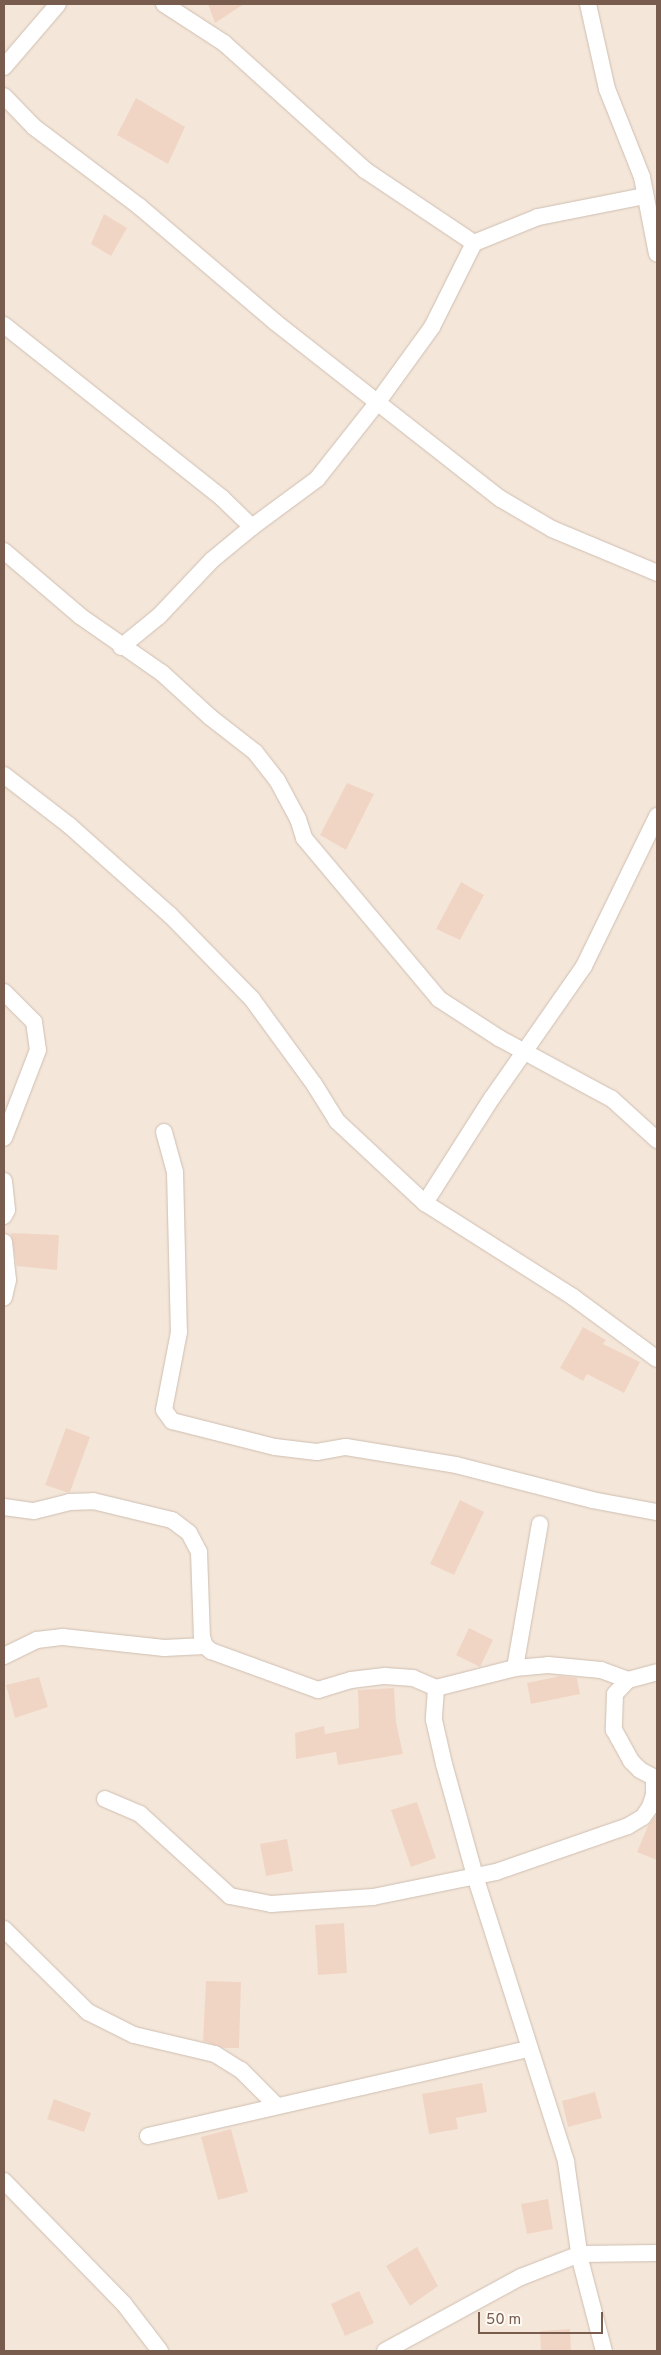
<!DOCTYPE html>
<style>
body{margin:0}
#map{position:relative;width:661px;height:2355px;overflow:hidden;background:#fcf5ec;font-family:Overpass,sans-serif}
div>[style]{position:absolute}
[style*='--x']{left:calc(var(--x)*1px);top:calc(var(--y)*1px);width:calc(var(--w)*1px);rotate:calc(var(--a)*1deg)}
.residential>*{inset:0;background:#f4e7da}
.building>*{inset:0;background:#f1d5c4}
.roads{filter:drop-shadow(0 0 1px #cfbeb0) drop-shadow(0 0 1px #cfbeb0)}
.minor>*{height:16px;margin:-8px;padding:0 8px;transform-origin:8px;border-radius:8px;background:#fff}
span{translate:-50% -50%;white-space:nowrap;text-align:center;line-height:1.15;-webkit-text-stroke:5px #fef9f2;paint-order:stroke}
.frame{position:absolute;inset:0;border:5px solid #785c4e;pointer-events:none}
.scale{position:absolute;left:478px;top:2312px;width:125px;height:22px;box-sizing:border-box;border:2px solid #785c4e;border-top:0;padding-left:6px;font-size:15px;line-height:18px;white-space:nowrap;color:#785c4e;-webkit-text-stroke:4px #fef9f2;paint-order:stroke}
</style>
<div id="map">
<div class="residential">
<div style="clip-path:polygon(4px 4px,657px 4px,657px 2351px,4px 2351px)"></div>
</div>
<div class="building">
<div style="clip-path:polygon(208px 4px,244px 4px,215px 23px)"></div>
<div style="clip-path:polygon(136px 98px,185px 127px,168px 164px,117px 135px)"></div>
<div style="clip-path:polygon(104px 214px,127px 228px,111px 256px,91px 244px)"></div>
<div style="clip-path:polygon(347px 783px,374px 794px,346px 850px,320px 835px)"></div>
<div style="clip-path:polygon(461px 882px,484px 895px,460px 940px,436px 929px)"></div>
<div style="clip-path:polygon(11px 1233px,59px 1235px,57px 1270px,17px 1266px)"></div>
<div style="clip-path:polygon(583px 1327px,606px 1340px,603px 1344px,640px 1362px,624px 1393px,587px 1374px,583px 1381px,560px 1368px)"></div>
<div style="clip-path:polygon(66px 1428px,90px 1437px,70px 1492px,66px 1492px,45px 1485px)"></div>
<div style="clip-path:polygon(460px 1500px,484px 1512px,454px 1575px,430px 1564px)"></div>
<div style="clip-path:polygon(469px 1628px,493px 1640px,480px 1667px,456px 1655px)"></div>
<div style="clip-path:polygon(560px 1676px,577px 1678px,580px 1694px,531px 1704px,527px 1683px)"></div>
<div style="clip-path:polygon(39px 1677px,48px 1707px,15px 1718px,6px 1685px)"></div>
<div style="clip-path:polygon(394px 1688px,396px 1722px,403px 1754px,338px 1765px,336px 1752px,296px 1759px,295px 1733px,324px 1726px,325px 1734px,359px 1728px,358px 1690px)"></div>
<div style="clip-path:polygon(417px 1802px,436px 1858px,411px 1867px,391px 1810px)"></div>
<div style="clip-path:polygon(657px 1814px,657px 1860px,637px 1852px,648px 1826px)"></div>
<div style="clip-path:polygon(287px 1839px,293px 1871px,266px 1876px,260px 1844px)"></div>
<div style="clip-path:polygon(344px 1923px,347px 1973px,318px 1975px,315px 1925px)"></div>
<div style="clip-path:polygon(206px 1981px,241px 1982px,239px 2048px,224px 2048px,203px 2041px)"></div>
<div style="clip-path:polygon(482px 2083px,487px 2112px,456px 2118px,458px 2129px,429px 2134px,422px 2094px)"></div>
<div style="clip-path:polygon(595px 2092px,602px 2118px,568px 2127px,562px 2101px)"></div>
<div style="clip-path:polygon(54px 2099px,91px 2113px,84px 2132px,47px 2119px)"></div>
<div style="clip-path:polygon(231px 2129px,248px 2192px,218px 2200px,201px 2137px)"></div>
<div style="clip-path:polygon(548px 2199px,553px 2229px,527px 2234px,521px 2204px)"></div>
<div style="clip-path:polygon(417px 2247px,438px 2286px,410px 2306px,386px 2266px)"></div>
<div style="clip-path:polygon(359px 2291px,374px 2323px,345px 2336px,331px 2304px)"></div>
<div style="clip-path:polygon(570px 2329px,571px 2351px,541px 2351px,540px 2331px)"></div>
</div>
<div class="roads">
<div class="minor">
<div style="--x:164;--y:4;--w:72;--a:33"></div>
<div style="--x:224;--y:43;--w:190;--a:42"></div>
<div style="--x:365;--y:170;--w:131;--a:33.8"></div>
<div style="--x:588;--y:4;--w:87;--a:77.4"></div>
<div style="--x:607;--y:89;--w:95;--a:68.3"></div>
<div style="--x:642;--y:177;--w:78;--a:79"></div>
<div style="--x:4;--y:67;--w:83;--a:-49.4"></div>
<div style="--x:4;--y:96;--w:43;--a:45.9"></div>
<div style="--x:34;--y:127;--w:133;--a:37"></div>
<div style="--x:140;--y:207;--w:177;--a:40.4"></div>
<div style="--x:275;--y:322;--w:287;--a:38.1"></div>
<div style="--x:501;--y:499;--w:59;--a:30.5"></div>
<div style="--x:552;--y:529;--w:114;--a:22.7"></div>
<div style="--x:4;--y:325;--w:278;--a:38.4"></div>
<div style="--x:222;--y:498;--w:42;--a:44"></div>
<div style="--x:252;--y:527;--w:52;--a:140.5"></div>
<div style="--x:212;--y:560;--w:77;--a:133.4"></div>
<div style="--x:159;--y:616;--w:49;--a:140.8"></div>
<div style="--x:252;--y:527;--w:81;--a:-36.4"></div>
<div style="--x:317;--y:479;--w:97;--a:-51.7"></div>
<div style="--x:377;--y:403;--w:94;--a:-54.1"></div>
<div style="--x:432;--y:327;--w:94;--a:-63.4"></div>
<div style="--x:474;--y:243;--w:69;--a:-22.1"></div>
<div style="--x:538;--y:217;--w:109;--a:-11.1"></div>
<div style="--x:4;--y:551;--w:100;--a:40.5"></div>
<div style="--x:80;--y:616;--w:100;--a:34.8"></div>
<div style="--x:162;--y:673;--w:65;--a:42.5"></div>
<div style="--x:210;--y:717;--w:57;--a:37.9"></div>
<div style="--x:255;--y:752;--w:36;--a:52"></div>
<div style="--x:277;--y:780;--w:44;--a:61.7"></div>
<div style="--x:298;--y:819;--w:20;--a:72"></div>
<div style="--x:304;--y:838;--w:210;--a:50"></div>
<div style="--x:439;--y:999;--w:72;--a:33"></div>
<div style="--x:499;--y:1038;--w:128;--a:28.4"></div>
<div style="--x:612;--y:1099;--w:61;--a:42.3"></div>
<div style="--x:4;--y:775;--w:83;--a:37.7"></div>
<div style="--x:70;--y:826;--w:134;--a:41.7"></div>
<div style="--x:170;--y:915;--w:117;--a:45.7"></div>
<div style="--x:252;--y:999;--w:105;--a:53.9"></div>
<div style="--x:314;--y:1084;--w:44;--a:58.1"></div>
<div style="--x:337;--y:1121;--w:120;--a:43"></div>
<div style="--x:425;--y:1203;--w:175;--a:32.4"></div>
<div style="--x:573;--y:1297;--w:104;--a:36.4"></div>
<div style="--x:4;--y:992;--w:42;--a:45"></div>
<div style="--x:34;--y:1022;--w:28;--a:82"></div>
<div style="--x:38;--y:1050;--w:94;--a:111.1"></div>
<div style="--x:164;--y:1132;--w:41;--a:74.6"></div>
<div style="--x:175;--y:1172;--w:160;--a:88.6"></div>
<div style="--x:179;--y:1332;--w:79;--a:100.9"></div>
<div style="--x:164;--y:1410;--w:14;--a:54"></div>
<div style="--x:172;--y:1421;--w:106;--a:14.2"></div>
<div style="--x:275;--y:1447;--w:42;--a:6.8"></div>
<div style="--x:317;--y:1452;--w:29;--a:-10"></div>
<div style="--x:346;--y:1447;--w:111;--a:9.3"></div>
<div style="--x:456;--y:1465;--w:140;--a:14.4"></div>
<div style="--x:592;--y:1500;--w:66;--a:10.5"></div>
<div style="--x:4;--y:1181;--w:29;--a:84"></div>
<div style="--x:7;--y:1210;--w:7;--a:117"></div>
<div style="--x:425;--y:1203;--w:125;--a:-57.5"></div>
<div style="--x:492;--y:1098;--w:161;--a:-55.1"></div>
<div style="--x:584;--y:966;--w:167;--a:-64"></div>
<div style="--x:4;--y:1242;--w:38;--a:84"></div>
<div style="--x:8;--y:1280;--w:18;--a:103"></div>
<div style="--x:4;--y:1507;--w:30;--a:8"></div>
<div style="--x:34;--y:1511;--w:36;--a:-14"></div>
<div style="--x:69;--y:1502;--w:24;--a:-2"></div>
<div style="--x:93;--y:1501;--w:81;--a:13.5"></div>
<div style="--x:172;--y:1520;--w:21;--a:37"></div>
<div style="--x:189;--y:1533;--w:21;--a:62"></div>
<div style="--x:199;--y:1552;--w:85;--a:88"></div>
<div style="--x:202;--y:1637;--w:9;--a:72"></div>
<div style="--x:205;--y:1646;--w:8;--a:40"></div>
<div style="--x:211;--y:1651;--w:114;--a:20"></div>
<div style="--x:318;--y:1690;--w:34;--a:-17"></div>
<div style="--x:351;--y:1680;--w:34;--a:-7"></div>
<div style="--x:385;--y:1676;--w:28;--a:4"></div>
<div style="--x:413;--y:1678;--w:25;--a:23"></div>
<div style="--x:436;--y:1688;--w:81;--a:-14.2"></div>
<div style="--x:515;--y:1668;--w:33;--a:-5"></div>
<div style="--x:548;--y:1665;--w:53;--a:5.4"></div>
<div style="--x:601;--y:1670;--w:29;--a:20"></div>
<div style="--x:628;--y:1680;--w:30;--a:-15"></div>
<div style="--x:4;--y:1656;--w:37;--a:-26"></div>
<div style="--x:37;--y:1640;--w:26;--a:-7"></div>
<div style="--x:63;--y:1637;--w:102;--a:6.2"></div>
<div style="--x:164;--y:1648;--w:41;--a:-2.8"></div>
<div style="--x:515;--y:1668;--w:146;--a:-80.2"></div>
<div style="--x:628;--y:1680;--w:19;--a:133"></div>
<div style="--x:615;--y:1694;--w:36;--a:92"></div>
<div style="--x:614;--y:1730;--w:35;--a:61"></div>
<div style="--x:631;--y:1761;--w:13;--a:45"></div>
<div style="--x:640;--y:1770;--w:19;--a:28"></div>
<div style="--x:436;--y:1688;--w:32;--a:94"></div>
<div style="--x:434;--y:1720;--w:45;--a:77.2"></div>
<div style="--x:444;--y:1764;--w:116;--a:74.5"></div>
<div style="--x:475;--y:1876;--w:300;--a:72.3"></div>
<div style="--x:566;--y:2162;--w:98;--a:81.8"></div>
<div style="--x:580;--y:2259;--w:95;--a:75.4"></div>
<div style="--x:105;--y:1799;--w:38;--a:23"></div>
<div style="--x:140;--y:1814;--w:122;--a:42.3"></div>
<div style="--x:230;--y:1896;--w:42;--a:11"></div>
<div style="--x:271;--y:1904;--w:102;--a:-3.9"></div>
<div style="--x:373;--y:1897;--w:126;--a:-11.5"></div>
<div style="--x:496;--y:1872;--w:140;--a:-19.2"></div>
<div style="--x:628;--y:1826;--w:17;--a:-31"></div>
<div style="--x:643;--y:1817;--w:12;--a:-55"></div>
<div style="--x:650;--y:1807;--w:13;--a:-72"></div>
<div style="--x:654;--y:1795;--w:16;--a:-90"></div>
<div style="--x:4;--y:1929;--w:118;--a:44.7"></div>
<div style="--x:88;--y:2012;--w:51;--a:26.6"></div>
<div style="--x:134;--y:2035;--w:83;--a:13.2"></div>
<div style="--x:215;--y:2054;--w:31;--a:32"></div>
<div style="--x:241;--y:2070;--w:51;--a:45"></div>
<div style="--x:148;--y:2136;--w:391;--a:-12.9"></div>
<div style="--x:4;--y:2181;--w:172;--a:45.7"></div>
<div style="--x:124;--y:2304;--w:59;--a:52.5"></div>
<div style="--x:385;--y:2351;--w:155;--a:-28.6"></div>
<div style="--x:521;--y:2277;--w:63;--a:-21.3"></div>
<div style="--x:580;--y:2254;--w:77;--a:-0.7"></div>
</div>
</div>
<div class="frame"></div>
<div class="scale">50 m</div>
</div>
